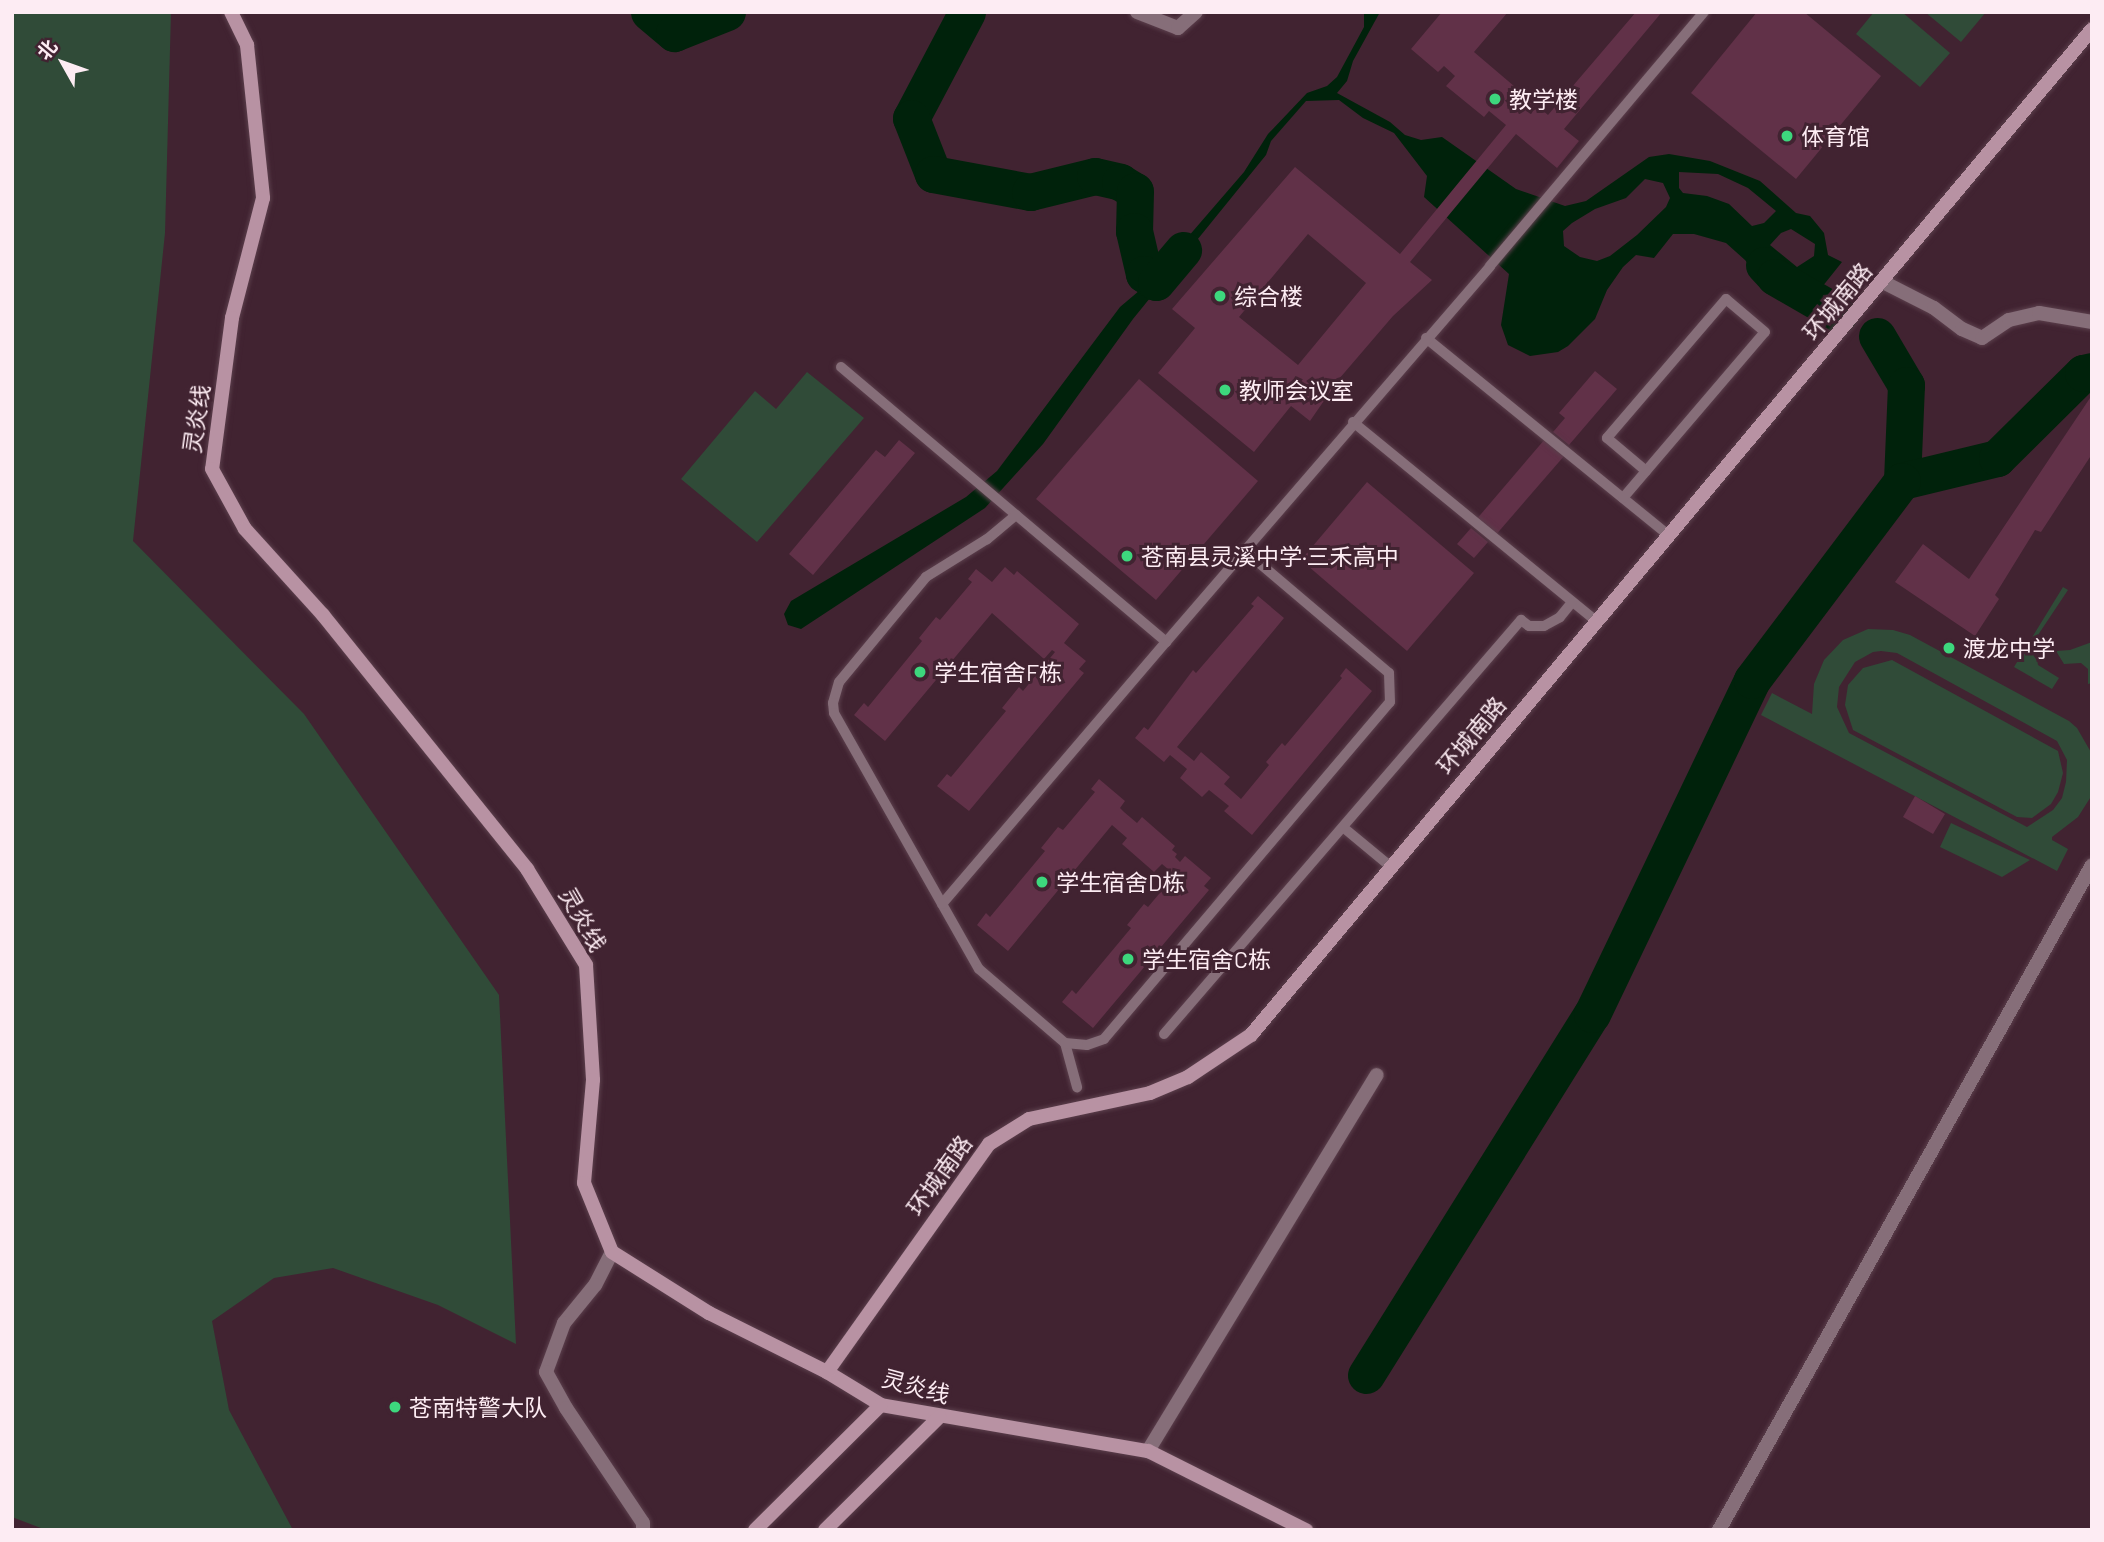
<!DOCTYPE html>
<meta charset="utf-8">
<style>
body{margin:0}
#map{position:relative;width:2104px;height:1542px;overflow:hidden;background:#412331;font-family:Barlow,"Noto Sans SC",sans-serif}
div>[style]{position:absolute}
[style*='--x']{left:calc(var(--x)*1px);top:calc(var(--y)*1px);width:calc(var(--w)*1px);rotate:calc(var(--a)*1deg)}
.green>*{inset:0;background:#304b38}
.water>*{inset:0;background:#00220b}
.river>*{height:37px;margin:-18.5px;padding:0 18.5px;transform-origin:18.5px;border-radius:18.5px;background:#00220b}
.building>*{inset:0;background:#613148}
.roads{filter:drop-shadow(0 0 2px #5b3f4c) drop-shadow(0 0 2px #5b3f4c)}
.lane>*{height:10px;margin:-5px;padding:0 5px;transform-origin:5px;border-radius:5px;background:#866e79}
.street>*{height:14px;margin:-7px;padding:0 7px;transform-origin:7px;border-radius:7px;background:#866e79}
.secondary>*{height:14px;margin:-7px;padding:0 7px;transform-origin:7px;border-radius:7px;background:#b892a3}
.dots>*{width:19px;height:19px;translate:-50% -50%;box-sizing:border-box;border:4px solid #412331;border-radius:50%}
span{translate:-50% -50%;white-space:nowrap;text-align:center;line-height:1.15;-webkit-text-stroke:6px #412331;paint-order:stroke}
.poi-label{font-size:23px;color:#fdecf3}
.left{translate:0 -50%;text-align:left}
.street-label{font-size:23px;color:#fdecf3}
.frame{position:absolute;inset:0;border:14px solid #fdecf3;pointer-events:none}
.north{position:absolute;left:28px;top:28px;width:70px;height:70px;-webkit-text-stroke:5px #412331;paint-order:stroke;rotate:310deg;font-size:19px;font-weight:700;line-height:28px;text-align:center;color:#fdecf3}
.north::after{content:'';display:block;margin:auto;width:24px;height:32px;background:#fdecf3;clip-path:polygon(50% 0,100% 100%,50% 72%,0 100%)}
</style>
<div id="map">
<div class="green">
<div style="clip-path:polygon(12px 12px,171px 12px,165px 233px,133px 541px,304px 714px,499px 995px,516px 1344px,438px 1305px,333px 1268px,274px 1278px,212px 1321px,229px 1410px,293px 1530px,46px 1530px,12px 1517px)"></div>
<div style="clip-path:polygon(1874px 12px,1902px 12px,1950px 53px,1920px 87px,1856px 34px)"></div>
<div style="clip-path:polygon(1925px 12px,1986px 12px,1961px 42px)"></div>
<div style="clip-path:polygon(807px 372px,864px 418px,757px 542px,681px 479px,755px 391px,776px 409px)"></div>
<div style="clip-path:polygon(2063px 587px,2068px 590px,2034px 641px,2038px 665px,2059px 678px,2052px 689px,2014px 667px)"></div>
<div style="clip-path:polygon(evenodd,1868px 629px,1893px 630px,1910px 635px,2069px 721px,2077px 728px,2092px 754px,2092px 795px,2078px 817px,2052px 837px,2052px 840px,2068px 849px,2057px 871px,1761px 715px,1772px 693px,1812px 714px,1814px 684px,1824px 660px,1843px 640px,1868px 629px,1881px 651px,1897px 653px,2057px 741px,2067px 760px,2066px 782px,2062px 798px,2053px 810px,2027px 827px,1849px 733px,1837px 707px,1839px 687px,1855px 662px,1873px 652px,1881px 651px)"></div>
<div style="clip-path:polygon(2092px 642px,2092px 683px,2088px 684px,2088px 669px,2081px 663px,2064px 664px,2056px 651px,2070px 650px)"></div>
<div style="clip-path:polygon(1892px 660px,2058px 751px,2063px 773px,2058px 792px,2051px 804px,2032px 818px,2017px 817px,1853px 730px,1845px 705px,1848px 685px,1863px 668px)"></div>
<div style="clip-path:polygon(1951px 823px,2030px 860px,2002px 877px,1940px 847px)"></div>
</div>
<div class="water">
<div style="clip-path:polygon(evenodd,1364px 12px,1380px 12px,1353px 61px,1347px 81px,1337px 93px,1390px 122px,1405px 135px,1421px 140px,1442px 137px,1516px 189px,1565px 206px,1586px 201px,1649px 157px,1669px 154px,1710px 161px,1760px 181px,1796px 213px,1810px 216px,1824px 233px,1828px 255px,1842px 262px,1818px 292px,1771px 292px,1745px 260px,1726px 243px,1694px 234px,1673px 234px,1654px 258px,1636px 255px,1623px 267px,1607px 290px,1595px 319px,1568px 346px,1558px 352px,1530px 356px,1508px 345px,1501px 325px,1509px 274px,1424px 197px,1427px 176px,1394px 133px,1363px 118px,1339px 100px,1306px 101px,1271px 141px,1266px 155px,1133px 319px,1043px 444px,985px 508px,801px 629px,788px 625px,784px 614px,791px 601px,966px 497px,997px 471px,1120px 307px,1146px 285px,1181px 245px,1244px 172px,1268px 134px,1307px 93px,1327px 86px,1337px 77px,1364px 27px,1364px 12px,1679px 172px,1718px 174px,1748px 188px,1776px 211px,1764px 223px,1752px 226px,1729px 204px,1707px 196px,1683px 193px,1679px 188px,1679px 172px,1364px 12px,1645px 179px,1663px 183px,1670px 198px,1666px 207px,1637px 235px,1610px 256px,1597px 261px,1580px 257px,1564px 246px,1563px 231px,1572px 223px,1595px 209px,1626px 198px,1645px 179px,1364px 12px,1791px 229px,1815px 244px,1814px 256px,1797px 267px,1770px 245px,1781px 233px,1791px 229px)"></div>
</div>
<div class="river">
<div style="--x:649;--y:12;--w:33;--a:40"></div>
<div style="--x:674;--y:33;--w:57;--a:-21.6"></div>
<div style="--x:967;--y:12;--w:120;--a:117.8"></div>
<div style="--x:911;--y:118;--w:60;--a:68.6"></div>
<div style="--x:933;--y:174;--w:99;--a:10.5"></div>
<div style="--x:1030;--y:192;--w:67;--a:-13.8"></div>
<div style="--x:1095;--y:176;--w:26;--a:13"></div>
<div style="--x:1120;--y:182;--w:17;--a:31"></div>
<div style="--x:1135;--y:191;--w:40;--a:91.4"></div>
<div style="--x:1134;--y:231;--w:44;--a:76.9"></div>
<div style="--x:1144;--y:274;--w:14;--a:34"></div>
<div style="--x:1156;--y:282;--w:42;--a:-49.8"></div>
<div style="--x:1764;--y:265;--w:16;--a:47"></div>
<div style="--x:1775;--y:277;--w:74;--a:30"></div>
<div style="--x:1877;--y:336;--w:57;--a:59.4"></div>
<div style="--x:1906;--y:385;--w:96;--a:92.4"></div>
<div style="--x:1902;--y:481;--w:98;--a:-13.6"></div>
<div style="--x:1997;--y:458;--w:121;--a:-44.7"></div>
<div style="--x:2083;--y:373;--w:9;--a:-13"></div>
<div style="--x:1366;--y:1375;--w:426;--a:-58"></div>
<div style="--x:1592;--y:1014;--w:370;--a:-64.4"></div>
<div style="--x:1752;--y:680;--w:249;--a:-53"></div>
</div>
<div class="building">
<div style="clip-path:polygon(evenodd,1442px 12px,1508px 12px,1474px 52px,1548px 115px,1636px 12px,1662px 12px,1564px 129px,1579px 141px,1557px 168px,1516px 134px,1410px 262px,1432px 280px,1393px 316px,1339px 379px,1310px 421px,1291px 406px,1254px 452px,1158px 373px,1195px 328px,1172px 309px,1295px 167px,1400px 254px,1506px 125px,1489px 111px,1484px 117px,1446px 86px,1455px 76px,1444px 66px,1438px 72px,1411px 49px,1442px 12px,1308px 234px,1366px 283px,1298px 365px,1239px 317px,1308px 234px)"></div>
<div style="clip-path:polygon(1757px 12px,1804px 12px,1881px 76px,1796px 179px,1691px 93px)"></div>
<div style="clip-path:polygon(1595px 371px,1617px 389px,1569px 445px,1553px 432px,1565px 418px,1559px 413px)"></div>
<div style="clip-path:polygon(1139px 379px,1258px 481px,1156px 600px,1036px 499px)"></div>
<div style="clip-path:polygon(2092px 395px,2092px 454px,2041px 532px,2035px 530px,1995px 595px,1999px 599px,1975px 636px,1895px 582px,1923px 544px,1969px 579px)"></div>
<div style="clip-path:polygon(1545px 439px,1565px 455px,1494px 537px,1475px 521px)"></div>
<div style="clip-path:polygon(899px 440px,915px 453px,813px 575px,789px 554px,876px 450px,885px 457px)"></div>
<div style="clip-path:polygon(1367px 482px,1474px 573px,1407px 651px,1301px 560px)"></div>
<div style="clip-path:polygon(1471px 528px,1488px 542px,1474px 558px,1457px 544px)"></div>
<div style="clip-path:polygon(1005px 567px,1014px 575px,1017px 571px,1079px 624px,1064px 643px,1086px 661px,1079px 669px,1084px 673px,969px 811px,937px 786px,947px 774px,951px 777px,1006px 711px,1002px 708px,1019px 687px,1023px 691px,1055px 652px,1052px 650px,1044px 659px,992px 613px,885px 741px,854px 715px,864px 703px,868px 707px,922px 641px,919px 638px,936px 617px,940px 620px,972px 582px,968px 579px,976px 569px,992px 582px)"></div>
<div style="clip-path:polygon(1258px 596px,1284px 618px,1177px 747px,1194px 761px,1201px 752px,1230px 777px,1224px 784px,1241px 799px,1269px 765px,1266px 762px,1282px 743px,1285px 746px,1342px 678px,1340px 676px,1346px 668px,1372px 691px,1252px 835px,1224px 811px,1229px 806px,1209px 790px,1202px 797px,1180px 778px,1187px 769px,1170px 755px,1164px 762px,1135px 738px,1144px 727px,1148px 730px,1193px 670px,1196px 673px,1254px 606px,1251px 604px)"></div>
<div style="clip-path:polygon(1099px 779px,1125px 801px,1120px 808px,1124px 812px,1137px 823px,1142px 817px,1175px 846px,1172px 850px,1177px 854px,1175px 857px,1180px 862px,1185px 856px,1211px 878px,1204px 886px,1209px 890px,1093px 1028px,1062px 1002px,1072px 990px,1076px 994px,1131px 928px,1127px 925px,1144px 904px,1148px 907px,1175px 875px,1162px 864px,1154px 872px,1122px 844px,1127px 838px,1112px 825px,1008px 951px,977px 925px,986px 913px,990px 917px,1045px 851px,1041px 848px,1058px 827px,1063px 830px,1095px 792px,1091px 789px)"></div>
<div style="clip-path:polygon(1915px 796px,1945px 814px,1933px 834px,1903px 817px)"></div>
</div>
<div class="roads">
<div class="lane">
<div style="--x:1426;--y:338;--w:312;--a:39.1"></div>
<div style="--x:841;--y:367;--w:426;--a:40.2"></div>
<div style="--x:1166;--y:642;--w:496;--a:-49.2"></div>
<div style="--x:1490;--y:266;--w:332;--a:-49.9"></div>
<div style="--x:1353;--y:422;--w:314;--a:39.3"></div>
<div style="--x:1623;--y:498;--w:218;--a:-49.5"></div>
<div style="--x:1765;--y:332;--w:51;--a:-139.8"></div>
<div style="--x:1726;--y:299;--w:183;--a:130.6"></div>
<div style="--x:1607;--y:438;--w:51;--a:40.2"></div>
<div style="--x:1016;--y:515;--w:38;--a:140"></div>
<div style="--x:987;--y:539;--w:72;--a:148.1"></div>
<div style="--x:926;--y:577;--w:136;--a:129.6"></div>
<div style="--x:839;--y:682;--w:22;--a:106"></div>
<div style="--x:833;--y:703;--w:10;--a:84"></div>
<div style="--x:834;--y:713;--w:294;--a:60.5"></div>
<div style="--x:979;--y:969;--w:113;--a:40.7"></div>
<div style="--x:1065;--y:1043;--w:46;--a:74.7"></div>
<div style="--x:1344;--y:828;--w:61;--a:39.7"></div>
<div style="--x:942;--y:904;--w:345;--a:-49.5"></div>
<div style="--x:1164;--y:1034;--w:547;--a:-49.23"></div>
<div style="--x:1521;--y:620;--w:10;--a:37"></div>
<div style="--x:1529;--y:626;--w:15;--a:0"></div>
<div style="--x:1544;--y:626;--w:18;--a:-29"></div>
<div style="--x:1560;--y:617;--w:19;--a:-51"></div>
<div style="--x:1065;--y:1043;--w:22;--a:5"></div>
<div style="--x:1087;--y:1045;--w:18;--a:-19"></div>
<div style="--x:1104;--y:1039;--w:442;--a:-49.7"></div>
<div style="--x:1390;--y:702;--w:29;--a:-92"></div>
<div style="--x:1389;--y:673;--w:190;--a:-139.7"></div>
</div>
<div class="street">
<div style="--x:1137;--y:12;--w:44;--a:21.3"></div>
<div style="--x:1178;--y:28;--w:24;--a:-42"></div>
<div style="--x:1883;--y:282;--w:57;--a:27"></div>
<div style="--x:1934;--y:308;--w:35;--a:37"></div>
<div style="--x:1962;--y:329;--w:22;--a:24"></div>
<div style="--x:1982;--y:338;--w:32;--a:-34"></div>
<div style="--x:2009;--y:320;--w:31;--a:-13"></div>
<div style="--x:2039;--y:313;--w:54;--a:9.6"></div>
<div style="--x:612;--y:1252;--w:37;--a:117"></div>
<div style="--x:595;--y:1285;--w:49;--a:129.2"></div>
<div style="--x:564;--y:1323;--w:52;--a:110.2"></div>
<div style="--x:546;--y:1372;--w:41;--a:60.9"></div>
<div style="--x:566;--y:1408;--w:138;--a:56.2"></div>
<div style="--x:643;--y:1523;--w:7;--a:90"></div>
<div style="--x:1148;--y:1451;--w:440;--a:-58.7"></div>
<div style="--x:1719;--y:1530;--w:762;--a:-60.71"></div>
</div>
<div class="secondary">
<div style="--x:231;--y:12;--w:37;--a:64"></div>
<div style="--x:247;--y:45;--w:154;--a:84"></div>
<div style="--x:263;--y:198;--w:124;--a:104.5"></div>
<div style="--x:232;--y:318;--w:152;--a:97.5"></div>
<div style="--x:212;--y:469;--w:68;--a:61.2"></div>
<div style="--x:245;--y:529;--w:116;--a:47.8"></div>
<div style="--x:323;--y:615;--w:326;--a:51.2"></div>
<div style="--x:527;--y:869;--w:113;--a:58.4"></div>
<div style="--x:586;--y:965;--w:115;--a:86.5"></div>
<div style="--x:593;--y:1080;--w:103;--a:95"></div>
<div style="--x:584;--y:1183;--w:74;--a:67.9"></div>
<div style="--x:612;--y:1252;--w:115;--a:32.2"></div>
<div style="--x:709;--y:1313;--w:132;--a:26.6"></div>
<div style="--x:827;--y:1372;--w:63;--a:31.4"></div>
<div style="--x:881;--y:1405;--w:271;--a:9.8"></div>
<div style="--x:1148;--y:1451;--w:177;--a:26.6"></div>
<div style="--x:827;--y:1372;--w:280;--a:-54.6"></div>
<div style="--x:989;--y:1144;--w:47;--a:-32"></div>
<div style="--x:1029;--y:1119;--w:124;--a:-12.1"></div>
<div style="--x:1150;--y:1093;--w:41;--a:-22.8"></div>
<div style="--x:1188;--y:1077;--w:76;--a:-33.7"></div>
<div style="--x:1251;--y:1035;--w:1311;--a:-50.1"></div>
<div style="--x:755;--y:1530;--w:177;--a:-44.8"></div>
<div style="--x:825;--y:1530;--w:161;--a:-44.7"></div>
</div>
</div>
<div class="dots">
<div style="left:1495px;top:99px;background:#3dd77d"></div>
<div style="left:1787px;top:136px;background:#3dd77d"></div>
<div style="left:1220px;top:296px;background:#3dd77d"></div>
<div style="left:1225px;top:390px;background:#3dd77d"></div>
<div style="left:1127px;top:556px;background:#3dd77d"></div>
<div style="left:1949px;top:648px;background:#3dd77d"></div>
<div style="left:920px;top:672px;background:#3dd77d"></div>
<div style="left:1042px;top:882px;background:#3dd77d"></div>
<div style="left:1128px;top:959px;background:#3dd77d"></div>
<div style="left:395px;top:1407px;background:#3dd77d"></div>
</div>
<div class="poi-label">
<span class="left" style="left:1509px;top:99px">教学楼</span>
<span class="left" style="left:1801px;top:136px">体育馆</span>
<span class="left" style="left:1234px;top:296px">综合楼</span>
<span class="left" style="left:1239px;top:390px">教师会议室</span>
<span class="left" style="left:1141px;top:556px">苍南县灵溪中学·三禾高中</span>
<span class="left" style="left:1963px;top:648px">渡龙中学</span>
<span class="left" style="left:934px;top:672px">学生宿舍F栋</span>
<span class="left" style="left:1056px;top:882px">学生宿舍D栋</span>
<span class="left" style="left:1142px;top:959px">学生宿舍C栋</span>
<span class="left" style="left:409px;top:1407px">苍南特警大队</span>
</div>
<div class="street-label">
<span style="left:1837px;top:301px;rotate:-50deg">环城南路</span>
<span style="left:196px;top:419px;rotate:-82deg">灵炎线</span>
<span style="left:1471px;top:735px;rotate:-50deg">环城南路</span>
<span style="left:583px;top:919px;rotate:60deg">灵炎线</span>
<span style="left:939px;top:1175px;rotate:-54deg">环城南路</span>
<span style="left:916px;top:1386px;rotate:15deg">灵炎线</span>
</div>
<div class="frame"></div>
<div class="north">北</div>
</div>
